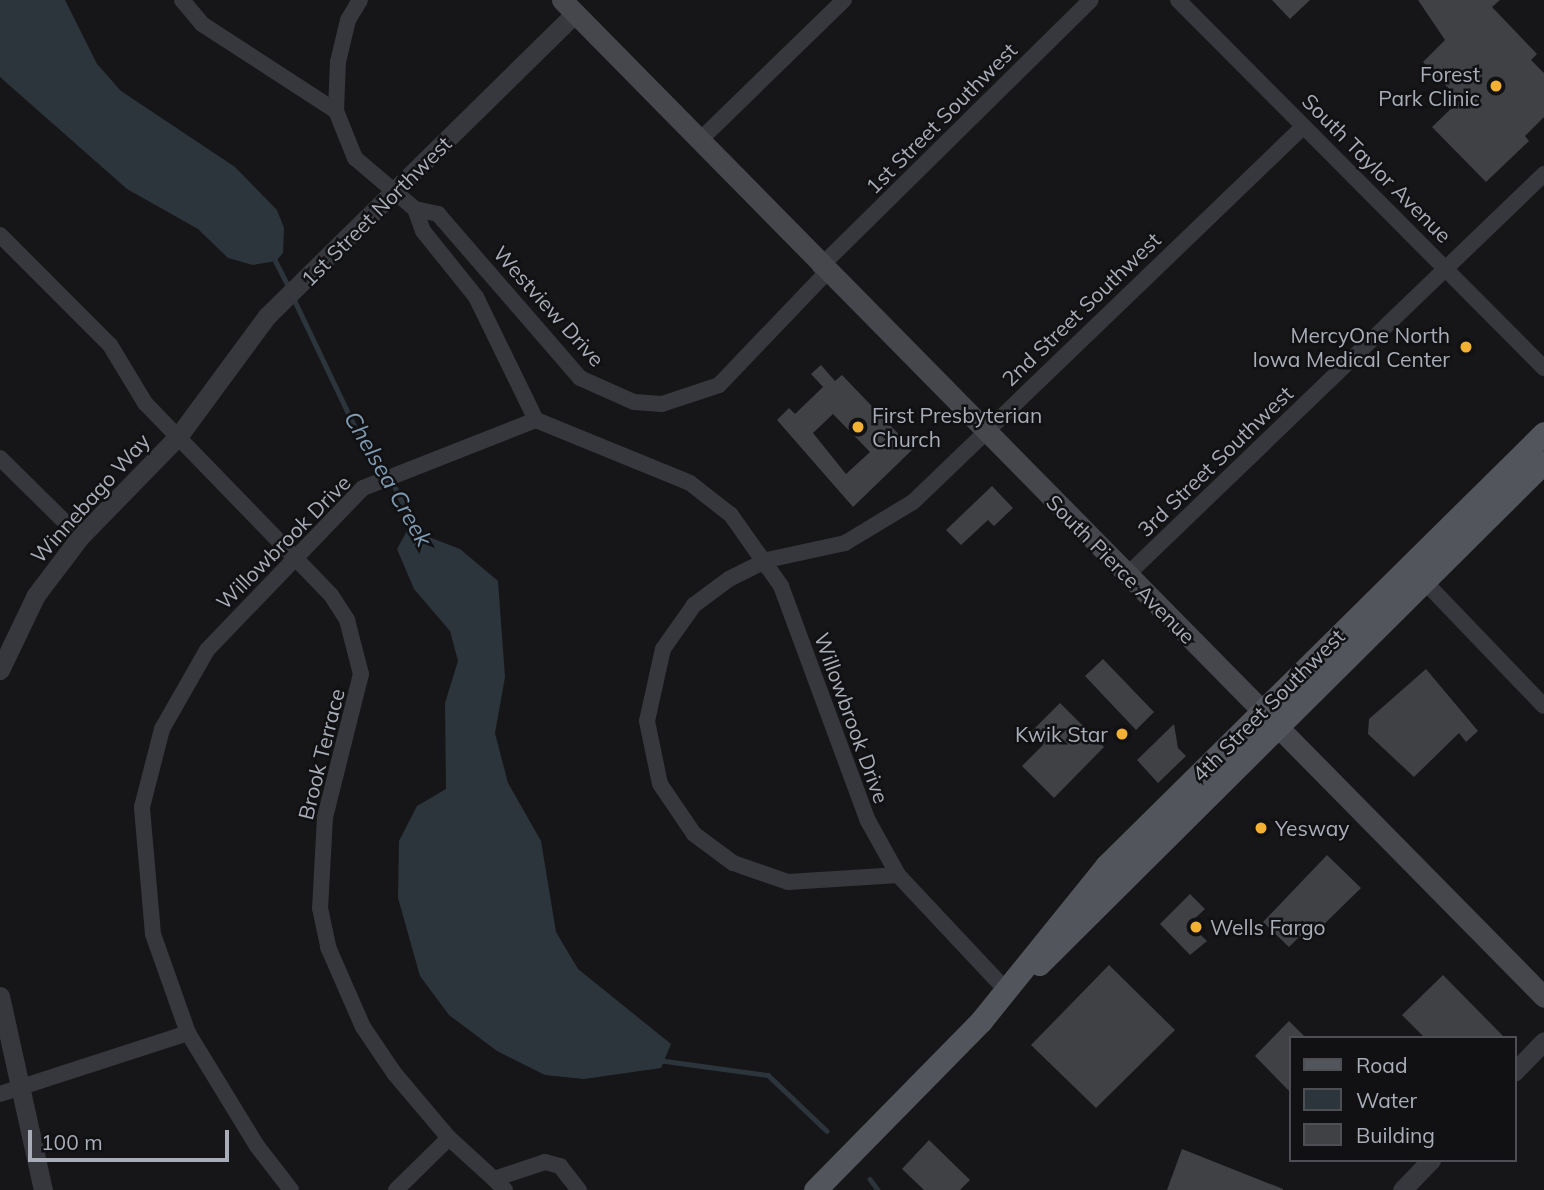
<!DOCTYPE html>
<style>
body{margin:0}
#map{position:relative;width:1544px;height:1190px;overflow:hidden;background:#161618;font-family:Mulish,sans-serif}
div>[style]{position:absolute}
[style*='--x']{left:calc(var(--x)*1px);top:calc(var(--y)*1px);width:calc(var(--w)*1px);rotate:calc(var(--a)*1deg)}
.water>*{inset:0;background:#2c353c}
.stream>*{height:4.5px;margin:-2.25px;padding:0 2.25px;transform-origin:2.25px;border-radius:2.25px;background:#2c353c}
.building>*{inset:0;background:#404145}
.minor>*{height:16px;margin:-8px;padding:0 8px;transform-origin:8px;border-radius:8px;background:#37383d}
.tertiary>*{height:19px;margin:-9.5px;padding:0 9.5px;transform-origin:9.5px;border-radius:9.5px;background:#37383d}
.secondary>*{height:21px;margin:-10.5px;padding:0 10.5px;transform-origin:10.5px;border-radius:10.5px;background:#45474d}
.primary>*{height:23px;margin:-11.5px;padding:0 11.5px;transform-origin:11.5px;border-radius:11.5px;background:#53555c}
.dots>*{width:19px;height:19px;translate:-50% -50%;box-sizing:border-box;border:4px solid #111113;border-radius:50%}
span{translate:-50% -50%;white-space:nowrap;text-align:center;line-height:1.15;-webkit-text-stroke:5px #111113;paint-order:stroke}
.poi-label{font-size:21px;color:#a8adb8}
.right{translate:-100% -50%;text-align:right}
.left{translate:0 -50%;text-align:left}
.street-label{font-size:21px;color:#a8adb8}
.water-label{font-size:23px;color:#7f9bb3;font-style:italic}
.legend{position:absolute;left:1289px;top:1036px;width:228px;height:126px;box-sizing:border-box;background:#111113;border:2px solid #4d4f55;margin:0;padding:9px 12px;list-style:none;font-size:21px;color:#a8adb8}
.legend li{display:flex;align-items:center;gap:14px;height:35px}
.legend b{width:35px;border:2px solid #4d4f55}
.scale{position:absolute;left:28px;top:1130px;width:201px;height:32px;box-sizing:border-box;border:4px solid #a8adb8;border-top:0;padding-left:9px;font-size:21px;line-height:24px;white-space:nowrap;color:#a8adb8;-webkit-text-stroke:5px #111113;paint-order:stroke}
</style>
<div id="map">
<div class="water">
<div style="clip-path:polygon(0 0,65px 0,97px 64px,121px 91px,235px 167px,277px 210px,284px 228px,283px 253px,276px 261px,253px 265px,228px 258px,198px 229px,127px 189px,0 77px)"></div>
<div style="clip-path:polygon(408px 529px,460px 549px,498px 581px,505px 677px,495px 733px,508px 783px,541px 841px,556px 932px,578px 969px,671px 1044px,661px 1068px,584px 1079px,545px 1075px,497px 1051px,449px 1015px,420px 976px,398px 898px,399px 841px,417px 806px,446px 789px,445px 703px,458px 661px,450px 631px,414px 589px,397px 549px)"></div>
</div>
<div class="stream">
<div style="--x:273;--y:256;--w:34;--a:63"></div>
<div style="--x:293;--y:297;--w:148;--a:64.5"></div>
<div style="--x:357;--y:431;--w:52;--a:53.6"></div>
<div style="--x:392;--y:481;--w:61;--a:63.9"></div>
<div style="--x:658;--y:1060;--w:111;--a:7.8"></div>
<div style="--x:768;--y:1075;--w:81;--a:43.5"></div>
<div style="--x:870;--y:1179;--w:14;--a:54"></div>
</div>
<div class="building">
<div style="clip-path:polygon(1272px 0,1310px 0,1290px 19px)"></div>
<div style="clip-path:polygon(1418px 0,1500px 0,1492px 7px,1537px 54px,1531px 60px,1544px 73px,1544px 117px,1525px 136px,1529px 141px,1486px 182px,1432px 127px,1460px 100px,1423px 62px,1445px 40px)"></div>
<div style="clip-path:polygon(evenodd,821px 365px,835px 381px,842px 375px,913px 449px,853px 507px,777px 420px,789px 408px,795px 414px,823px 387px,811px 374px,821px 365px,833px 414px,870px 452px,846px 474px,813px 433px,833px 414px)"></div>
<div style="clip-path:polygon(992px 486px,1013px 508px,994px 526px,988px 520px,961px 545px,946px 530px)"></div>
<div style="clip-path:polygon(1103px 659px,1154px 712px,1136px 730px,1085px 676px)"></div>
<div style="clip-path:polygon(1426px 669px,1478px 731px,1466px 742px,1459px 733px,1414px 777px,1368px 734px,1369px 719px)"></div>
<div style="clip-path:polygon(1060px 703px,1104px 747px,1054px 798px,1022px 766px,1043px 745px,1030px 733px)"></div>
<div style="clip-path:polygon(1174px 724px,1178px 748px,1186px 756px,1158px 783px,1137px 760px)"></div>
<div style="clip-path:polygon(1327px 855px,1361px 888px,1311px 937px,1304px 932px,1289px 947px,1263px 922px)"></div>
<div style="clip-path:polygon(1190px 894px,1205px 909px,1189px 924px,1207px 941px,1190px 955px,1160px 924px)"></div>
<div style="clip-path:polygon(1109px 965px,1175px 1030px,1096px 1108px,1031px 1045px)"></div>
<div style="clip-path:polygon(1443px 975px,1505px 1038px,1425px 1038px,1402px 1015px)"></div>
<div style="clip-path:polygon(1289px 1021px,1306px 1038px,1290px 1038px,1290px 1092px,1255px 1056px)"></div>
<div style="clip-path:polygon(929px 1140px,970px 1180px,960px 1190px,924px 1190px,902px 1169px)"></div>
<div style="clip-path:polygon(1182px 1149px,1283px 1189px,1283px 1190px,1167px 1190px)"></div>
</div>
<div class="minor">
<div style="--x:182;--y:0;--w:31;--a:50"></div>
<div style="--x:202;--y:24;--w:160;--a:33"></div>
<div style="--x:336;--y:111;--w:51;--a:68"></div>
<div style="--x:355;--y:158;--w:79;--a:40.4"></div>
<div style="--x:415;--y:209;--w:23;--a:70"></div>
<div style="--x:423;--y:231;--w:85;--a:51.2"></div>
<div style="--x:476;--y:297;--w:137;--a:64"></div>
<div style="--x:1178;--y:0;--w:519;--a:45.16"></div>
<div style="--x:336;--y:111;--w:49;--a:-87.7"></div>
<div style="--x:338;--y:62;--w:43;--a:-76.6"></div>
<div style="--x:348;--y:20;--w:23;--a:-59"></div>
<div style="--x:700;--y:140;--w:201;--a:-44.2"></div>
<div style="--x:415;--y:209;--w:24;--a:12"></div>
<div style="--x:438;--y:214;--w:217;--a:49.1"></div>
<div style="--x:580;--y:378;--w:59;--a:24"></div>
<div style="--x:634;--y:402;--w:28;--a:4"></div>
<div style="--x:662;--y:404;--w:60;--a:-18.4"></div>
<div style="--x:719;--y:385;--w:155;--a:-46.3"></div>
<div style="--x:0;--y:235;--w:156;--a:45"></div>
<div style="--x:110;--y:345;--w:68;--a:58.9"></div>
<div style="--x:145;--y:403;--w:267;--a:45.9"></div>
<div style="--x:331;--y:595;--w:30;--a:57"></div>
<div style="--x:347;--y:620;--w:56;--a:75.5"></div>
<div style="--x:361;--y:674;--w:147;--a:104.1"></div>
<div style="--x:325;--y:817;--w:91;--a:93.1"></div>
<div style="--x:320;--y:908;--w:40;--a:78"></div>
<div style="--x:328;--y:947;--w:87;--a:66.4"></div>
<div style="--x:363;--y:1027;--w:55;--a:56"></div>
<div style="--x:394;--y:1073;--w:85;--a:49.8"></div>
<div style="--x:449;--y:1138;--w:61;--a:42.3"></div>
<div style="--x:820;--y:267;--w:380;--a:-44.6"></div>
<div style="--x:0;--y:458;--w:112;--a:44.6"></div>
<div style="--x:1127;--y:575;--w:579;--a:-43.88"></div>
<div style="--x:1424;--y:581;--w:173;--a:46.2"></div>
<div style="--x:898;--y:875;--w:110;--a:176.4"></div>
<div style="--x:788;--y:882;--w:58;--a:-160.9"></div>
<div style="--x:733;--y:863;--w:49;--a:-143.4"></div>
<div style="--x:694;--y:834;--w:60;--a:-124.2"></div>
<div style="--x:660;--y:784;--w:64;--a:-101.7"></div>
<div style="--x:647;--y:721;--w:74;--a:-77.5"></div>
<div style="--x:663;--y:649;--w:54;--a:-54.8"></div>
<div style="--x:694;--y:605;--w:44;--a:-36.6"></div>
<div style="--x:729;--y:579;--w:42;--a:-26.6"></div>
<div style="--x:767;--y:560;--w:80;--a:-12.3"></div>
<div style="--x:845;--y:543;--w:79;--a:-31.1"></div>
<div style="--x:913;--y:502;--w:542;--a:-43.88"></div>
<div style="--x:0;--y:1094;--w:198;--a:-18"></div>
<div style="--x:291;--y:1190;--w:56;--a:-127.7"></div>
<div style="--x:257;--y:1146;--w:132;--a:-121.4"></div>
<div style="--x:188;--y:1033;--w:105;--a:-109.5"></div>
<div style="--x:153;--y:934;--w:127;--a:-95"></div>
<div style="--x:142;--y:807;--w:81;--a:-75.6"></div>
<div style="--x:162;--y:729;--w:91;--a:-60.3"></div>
<div style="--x:207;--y:650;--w:225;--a:-46.1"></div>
<div style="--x:363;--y:488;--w:186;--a:-21.5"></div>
<div style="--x:536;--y:420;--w:166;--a:22.2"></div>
<div style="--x:690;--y:483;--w:52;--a:38"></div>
<div style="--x:731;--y:515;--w:87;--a:54.8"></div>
<div style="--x:781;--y:586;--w:248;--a:69.7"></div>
<div style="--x:867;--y:819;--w:64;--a:61"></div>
<div style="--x:898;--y:875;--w:159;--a:46.8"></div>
<div style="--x:396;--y:1190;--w:74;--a:-44.5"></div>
<div style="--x:505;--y:1190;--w:16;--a:-135"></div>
<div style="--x:494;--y:1179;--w:54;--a:-18.4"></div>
<div style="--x:545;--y:1162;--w:16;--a:15"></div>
<div style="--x:560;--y:1166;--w:31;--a:52"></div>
</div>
<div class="tertiary">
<div style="--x:0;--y:670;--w:83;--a:-64.4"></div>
<div style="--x:36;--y:595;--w:73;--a:-52.8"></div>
<div style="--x:80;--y:537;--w:144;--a:-45.8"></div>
<div style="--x:180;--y:434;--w:147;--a:-53.6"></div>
<div style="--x:267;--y:316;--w:432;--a:-44.5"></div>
<div style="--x:0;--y:996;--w:199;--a:77.5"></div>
<div style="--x:1514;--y:1072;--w:43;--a:-45.9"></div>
<div style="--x:1402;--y:1190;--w:42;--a:-46"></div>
</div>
<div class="secondary">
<div style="--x:562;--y:0;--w:1399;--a:45.43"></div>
</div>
<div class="primary">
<div style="--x:1039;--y:964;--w:712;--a:-44.83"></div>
<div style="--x:815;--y:1190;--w:237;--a:-45.5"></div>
<div style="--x:981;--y:1021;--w:199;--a:-51.1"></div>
<div style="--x:1106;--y:866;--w:616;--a:-44.67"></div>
</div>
<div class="dots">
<div style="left:1496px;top:86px;background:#f2b134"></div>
<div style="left:1466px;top:347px;background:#f2b134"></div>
<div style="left:858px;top:427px;background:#f2b134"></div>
<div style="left:1122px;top:734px;background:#f2b134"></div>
<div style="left:1261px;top:828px;background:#f2b134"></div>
<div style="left:1196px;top:927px;background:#f2b134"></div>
</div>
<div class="poi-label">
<span class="right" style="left:1480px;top:86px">Forest<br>Park Clinic</span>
<span class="right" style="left:1450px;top:347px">MercyOne North<br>Iowa Medical Center</span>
<span class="left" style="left:872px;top:427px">First Presbyterian<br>Church</span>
<span class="right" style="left:1108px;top:734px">Kwik Star</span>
<span class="left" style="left:1275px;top:828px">Yesway</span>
<span class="left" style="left:1210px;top:927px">Wells Fargo</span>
</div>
<div class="street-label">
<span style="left:941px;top:118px;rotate:-45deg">1st Street Southwest</span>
<span style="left:1377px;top:168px;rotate:45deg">South Taylor Avenue</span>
<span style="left:376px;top:211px;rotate:-45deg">1st Street Northwest</span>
<span style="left:549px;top:306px;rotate:48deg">Westview Drive</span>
<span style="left:1081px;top:309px;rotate:-44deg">2nd Street Southwest</span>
<span style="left:1215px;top:461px;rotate:-44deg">3rd Street Southwest</span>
<span style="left:90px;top:498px;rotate:-48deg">Winnebago Way</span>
<span style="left:283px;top:542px;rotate:-45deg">Willowbrook Drive</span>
<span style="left:1121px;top:569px;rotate:45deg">South Pierce Avenue</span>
<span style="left:1268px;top:705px;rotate:-45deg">4th Street Southwest</span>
<span style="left:852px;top:718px;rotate:70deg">Willowbrook Drive</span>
<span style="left:321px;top:754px;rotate:-76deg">Brook Terrace</span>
</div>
<div class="water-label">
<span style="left:388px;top:479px;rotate:60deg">Chelsea Creek</span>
</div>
<ul class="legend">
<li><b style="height:9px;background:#53555c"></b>Road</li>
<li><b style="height:19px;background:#2c353c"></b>Water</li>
<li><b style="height:19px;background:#404145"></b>Building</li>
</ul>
<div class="scale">100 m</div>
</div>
